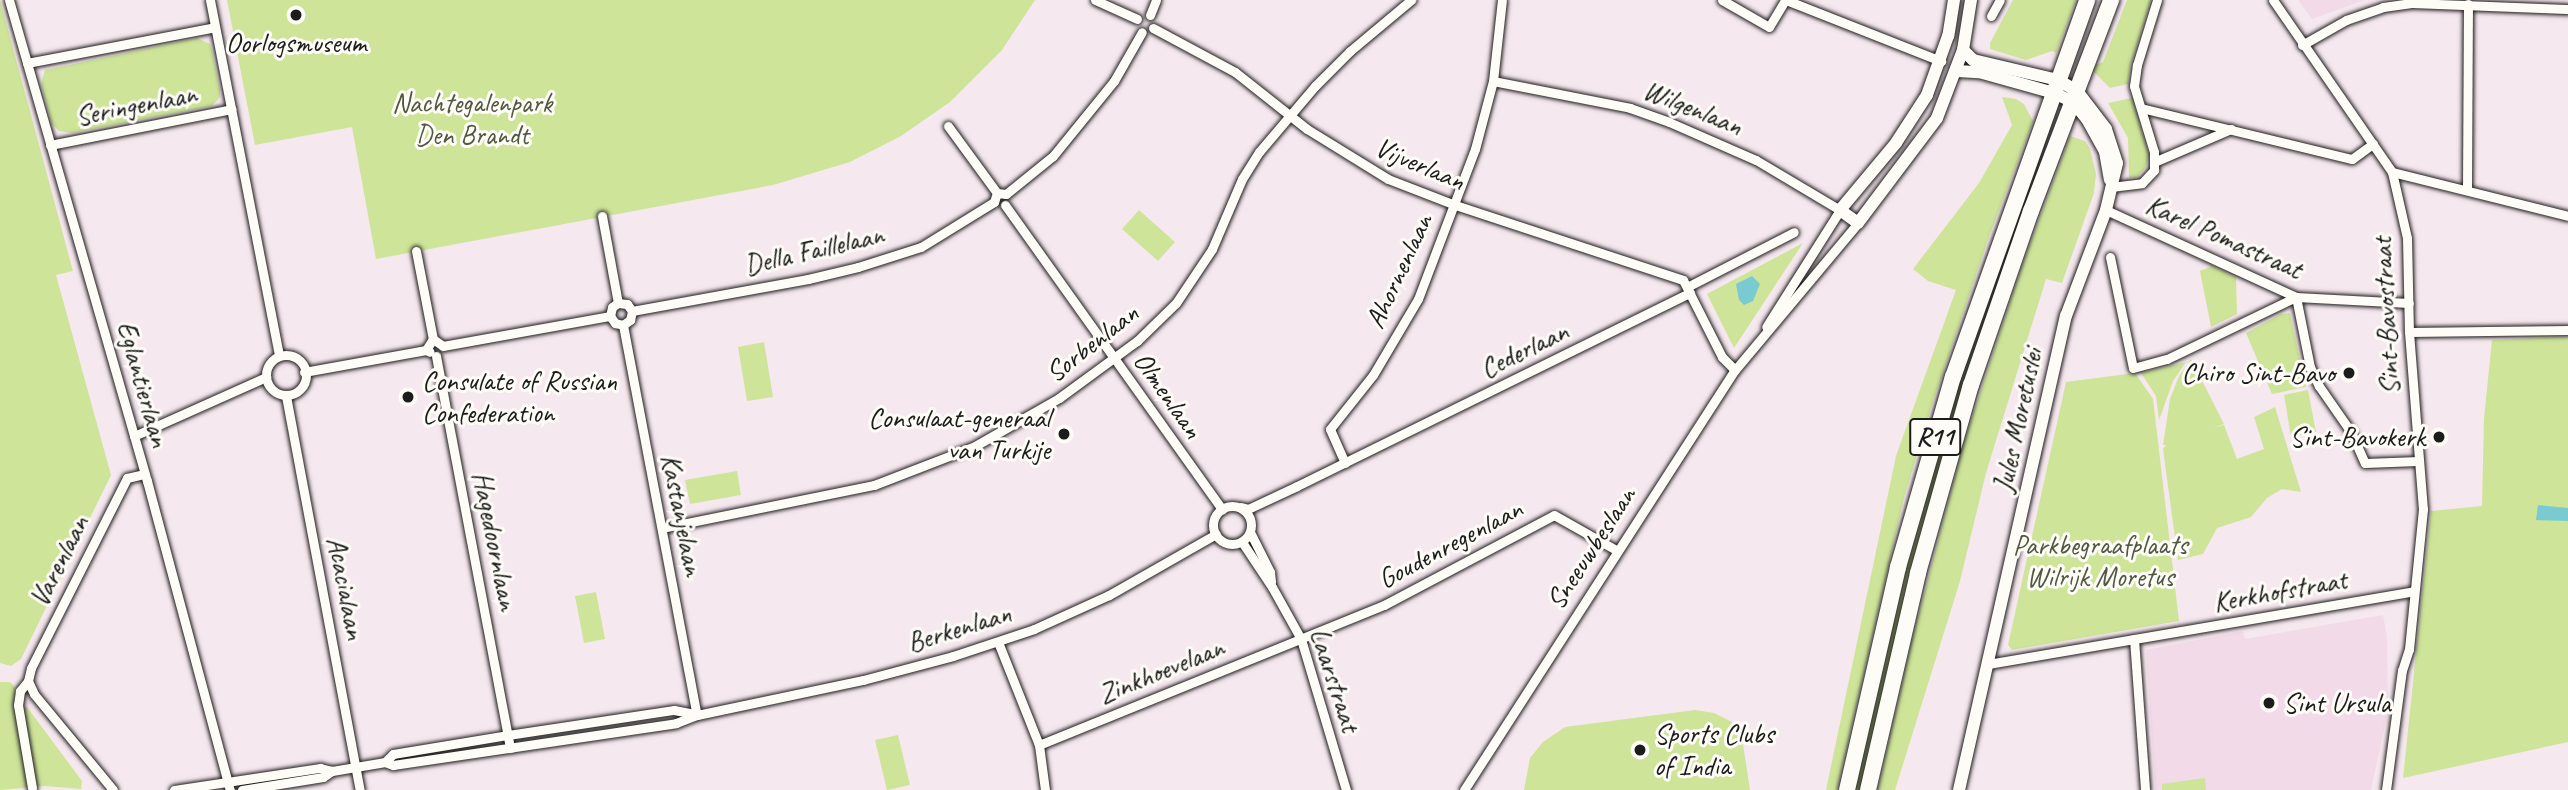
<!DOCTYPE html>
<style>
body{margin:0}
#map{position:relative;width:2568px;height:790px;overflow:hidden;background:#f6e8ef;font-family:Caveat,sans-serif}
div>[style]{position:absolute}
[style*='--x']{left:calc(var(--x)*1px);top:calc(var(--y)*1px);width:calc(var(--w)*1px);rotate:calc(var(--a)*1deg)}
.built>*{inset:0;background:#f2dae9}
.green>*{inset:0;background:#cee499}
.water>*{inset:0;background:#7acbd1}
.roads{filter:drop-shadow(0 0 2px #1c1c1c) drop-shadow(0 0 2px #1c1c1c)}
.street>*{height:9px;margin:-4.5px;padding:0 4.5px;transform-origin:4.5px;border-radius:4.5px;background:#fdfcf7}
.street>.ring{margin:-4.5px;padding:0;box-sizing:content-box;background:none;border:9px solid #fdfcf7;border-radius:50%}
.secondary>*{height:12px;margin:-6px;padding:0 6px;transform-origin:6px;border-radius:6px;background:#fdfcf7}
.highway>*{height:16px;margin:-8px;padding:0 8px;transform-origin:8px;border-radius:8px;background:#fdfcf7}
.dots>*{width:19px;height:19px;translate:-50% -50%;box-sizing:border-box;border:4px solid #fdfcf7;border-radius:50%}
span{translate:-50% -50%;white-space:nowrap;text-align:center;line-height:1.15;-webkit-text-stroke:6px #fdfcf7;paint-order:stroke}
.shield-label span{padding:2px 5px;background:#fdfcf7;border:2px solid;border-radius:5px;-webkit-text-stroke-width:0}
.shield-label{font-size:26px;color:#1c1c1c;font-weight:700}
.poi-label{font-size:28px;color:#1c1c1c}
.right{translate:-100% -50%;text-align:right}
.left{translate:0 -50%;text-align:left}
.park-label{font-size:28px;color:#515842}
.street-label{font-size:28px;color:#1c1c1c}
</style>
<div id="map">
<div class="built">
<div style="clip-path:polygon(2298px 0,2365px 0,2312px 19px)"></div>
<div style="clip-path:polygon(2383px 615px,2387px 636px,2388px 711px,2371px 790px,2155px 790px,2146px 650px,2243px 631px,2245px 639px)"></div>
</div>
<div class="green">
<div style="clip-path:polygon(0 0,73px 271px,56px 275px,111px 475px,21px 659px,11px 666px,0 663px)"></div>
<div style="clip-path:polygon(227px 0,1035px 0,1002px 50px,950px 102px,901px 136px,850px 162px,773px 185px,376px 259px,352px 127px,255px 145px)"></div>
<div style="clip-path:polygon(2013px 0,2076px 0,2056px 53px,2052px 51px,2026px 60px,1990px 49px,1990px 43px)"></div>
<div style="clip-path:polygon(2127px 0,2151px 0,2130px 67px,2128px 84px,2110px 88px,2092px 70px,2094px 65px,2103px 62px)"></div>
<div style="clip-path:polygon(197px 38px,210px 44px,212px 50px,220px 90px,220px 97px,212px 106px,72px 133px,59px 131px,52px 124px,41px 84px,45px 70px)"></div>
<div style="clip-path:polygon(2002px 97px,2016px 99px,2024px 104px,2033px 121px,1989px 237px,1933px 402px,1904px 498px,1837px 790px,1826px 790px,1896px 456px,1956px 290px,1928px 281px,1913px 269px,1979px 183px,2012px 125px)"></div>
<div style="clip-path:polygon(2132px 98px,2149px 155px,2146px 167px,2137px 177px,2129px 178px,2128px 138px,2108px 103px)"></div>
<div style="clip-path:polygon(2047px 127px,2051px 128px,1985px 312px,1985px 324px,1862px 790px,1853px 790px,1903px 569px,1957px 381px)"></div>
<div style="clip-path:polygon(2070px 136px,2085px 141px,2090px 149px,2096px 174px,2094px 193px,2062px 283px,2046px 279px,1986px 473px,1960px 581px,1895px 790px,1878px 790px,1912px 640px,1964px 442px,2022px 266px)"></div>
<div style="clip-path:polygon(1139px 210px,1175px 242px,1158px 261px,1122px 229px)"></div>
<div style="clip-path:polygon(1803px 243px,1734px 348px,1707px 294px)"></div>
<div style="clip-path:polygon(2212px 266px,2236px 277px,2237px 314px,2211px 327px,2200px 271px)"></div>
<div style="clip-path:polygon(2290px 313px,2306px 387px,2272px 394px,2246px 333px,2281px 314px)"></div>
<div style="clip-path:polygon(2568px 337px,2568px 742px,2403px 778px,2431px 511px,2482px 506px,2484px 418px,2492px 340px)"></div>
<div style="clip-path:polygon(764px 342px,773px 397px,747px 401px,738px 347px)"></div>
<div style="clip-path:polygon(2191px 359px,2224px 424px,2213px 428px,2224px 425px,2237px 459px,2264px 449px,2254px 417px,2275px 407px,2301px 492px,2282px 489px,2267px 498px,2251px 517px,2217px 528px,2203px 554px,2178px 560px,2163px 449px,2166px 445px,2163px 445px,2170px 399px,2179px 376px)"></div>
<div style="clip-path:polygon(2186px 362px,2173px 381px,2159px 420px,2156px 396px,2141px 373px)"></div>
<div style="clip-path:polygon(2135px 373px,2153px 399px,2179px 621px,2012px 650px,2008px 645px,2066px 382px)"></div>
<div style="clip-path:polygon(2308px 390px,2316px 432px,2291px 437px,2284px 395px)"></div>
<div style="clip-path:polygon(737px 471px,741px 495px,690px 504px,685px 480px)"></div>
<div style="clip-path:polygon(596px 592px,605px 639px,584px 643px,575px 596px)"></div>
<div style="clip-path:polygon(0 682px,10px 682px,15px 687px,14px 709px,27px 707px,82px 781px,81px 789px,45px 786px,0 790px)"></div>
<div style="clip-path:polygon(1695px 710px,1714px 713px,1732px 722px,1742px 738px,1750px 790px,1524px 790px,1530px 758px,1543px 742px,1565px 727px)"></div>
<div style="clip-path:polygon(898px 735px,910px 785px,887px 790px,875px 740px)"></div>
<div style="clip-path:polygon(2205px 778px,2206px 790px,2162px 790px,2162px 784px)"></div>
</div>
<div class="water">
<div style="clip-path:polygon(1752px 276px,1760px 284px,1753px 301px,1744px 305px,1739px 300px,1736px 284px)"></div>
<div style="clip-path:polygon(2538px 505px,2568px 508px,2568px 521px,2536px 520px)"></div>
</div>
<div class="roads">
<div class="street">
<div style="--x:9;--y:0;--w:500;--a:73.99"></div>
<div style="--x:147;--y:481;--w:320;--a:75"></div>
<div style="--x:210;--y:0;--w:362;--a:79"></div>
<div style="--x:1095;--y:0;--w:46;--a:24.3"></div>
<div style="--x:1722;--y:0;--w:54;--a:29.9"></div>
<div style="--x:1769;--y:27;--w:31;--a:-59"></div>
<div style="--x:1786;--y:0;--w:167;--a:21.5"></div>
<div style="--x:2273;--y:0;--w:209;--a:55.3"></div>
<div style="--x:2392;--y:172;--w:68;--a:77.2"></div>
<div style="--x:2407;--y:238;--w:94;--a:88.8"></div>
<div style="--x:2409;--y:332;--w:178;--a:85.5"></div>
<div style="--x:2423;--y:509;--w:141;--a:95.7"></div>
<div style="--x:2409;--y:649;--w:22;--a:108"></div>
<div style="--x:2402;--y:670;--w:121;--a:97.6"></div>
<div style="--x:1150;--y:15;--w:16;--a:-68"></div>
<div style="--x:1991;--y:16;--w:18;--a:-61"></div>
<div style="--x:1153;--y:28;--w:93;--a:28.2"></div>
<div style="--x:1235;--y:72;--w:92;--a:38.4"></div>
<div style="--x:1307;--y:129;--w:95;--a:31.7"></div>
<div style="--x:1388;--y:179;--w:72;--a:21.2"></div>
<div style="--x:1455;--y:205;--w:240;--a:18.2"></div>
<div style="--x:1683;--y:280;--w:86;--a:63.1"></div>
<div style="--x:1722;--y:357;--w:18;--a:45"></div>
<div style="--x:2302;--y:45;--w:51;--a:-29.6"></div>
<div style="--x:2346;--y:20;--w:39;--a:-19"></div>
<div style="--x:2383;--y:7;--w:27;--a:-8"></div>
<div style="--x:2410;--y:3;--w:158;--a:2.2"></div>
<div style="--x:27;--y:63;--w:191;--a:-10.8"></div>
<div style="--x:1493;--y:81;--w:140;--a:11.1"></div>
<div style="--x:1630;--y:108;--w:41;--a:19.7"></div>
<div style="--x:1669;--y:122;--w:95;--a:23.6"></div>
<div style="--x:1756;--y:160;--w:98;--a:30.8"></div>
<div style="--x:1840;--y:210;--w:138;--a:122.3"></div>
<div style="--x:2141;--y:108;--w:217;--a:13.6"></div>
<div style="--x:2352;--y:159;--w:26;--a:-36"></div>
<div style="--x:948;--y:126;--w:83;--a:53.8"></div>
<div style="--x:50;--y:145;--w:185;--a:-11.2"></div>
<div style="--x:2154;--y:162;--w:84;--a:-23.2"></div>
<div style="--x:2392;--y:172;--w:181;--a:14"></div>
<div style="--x:2111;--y:187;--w:31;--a:-7"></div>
<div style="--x:2142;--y:183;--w:18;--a:-47"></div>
<div style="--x:2154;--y:170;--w:18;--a:-90"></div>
<div style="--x:2154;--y:152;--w:69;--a:-106.9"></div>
<div style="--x:2134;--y:86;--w:21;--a:-82"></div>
<div style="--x:2137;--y:65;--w:68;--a:-72.9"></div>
<div style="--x:2467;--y:190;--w:186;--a:-89.7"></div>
<div style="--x:1005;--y:205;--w:374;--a:54.5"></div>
<div style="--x:2106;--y:210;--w:209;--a:24.6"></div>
<div style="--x:2296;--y:297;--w:113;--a:3"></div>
<div style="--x:602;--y:216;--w:88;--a:79.6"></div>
<div style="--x:416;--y:251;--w:90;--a:79.1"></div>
<div style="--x:2110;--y:257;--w:113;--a:78.3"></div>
<div style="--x:2133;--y:368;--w:35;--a:-15"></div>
<div style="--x:2167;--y:359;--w:143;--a:-25.7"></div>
<div style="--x:2296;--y:297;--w:71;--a:78.7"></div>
<div style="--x:2310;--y:367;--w:21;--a:65"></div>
<div style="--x:2319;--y:386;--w:56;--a:55.2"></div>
<div style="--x:2351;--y:432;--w:34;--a:66"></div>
<div style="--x:2365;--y:463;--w:53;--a:-2.2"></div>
<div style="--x:1687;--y:287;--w:120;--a:-27.2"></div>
<div style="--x:632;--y:311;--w:179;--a:-10.3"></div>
<div style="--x:808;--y:279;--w:51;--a:-13.5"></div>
<div style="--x:858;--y:267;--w:66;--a:-17.6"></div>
<div style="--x:921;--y:247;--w:86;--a:-31.7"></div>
<div style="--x:994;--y:202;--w:9;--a:-72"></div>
<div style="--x:997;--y:193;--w:9;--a:6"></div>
<div style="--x:1006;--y:194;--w:60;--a:-39"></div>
<div style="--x:1053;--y:156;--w:97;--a:-50.9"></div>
<div style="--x:1114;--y:81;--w:56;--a:-60.3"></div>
<div style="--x:610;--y:316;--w:9;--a:54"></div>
<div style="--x:615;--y:323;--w:8;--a:14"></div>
<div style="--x:623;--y:325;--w:9;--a:-36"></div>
<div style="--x:630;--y:320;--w:9;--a:-77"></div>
<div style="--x:610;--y:316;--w:9;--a:-77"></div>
<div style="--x:612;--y:307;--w:7;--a:-34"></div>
<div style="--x:618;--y:303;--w:9;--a:6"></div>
<div style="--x:627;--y:304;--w:9;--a:54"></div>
<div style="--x:623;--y:325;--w:397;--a:79.3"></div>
<div style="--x:2409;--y:332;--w:159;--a:-0.7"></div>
<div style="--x:426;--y:350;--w:13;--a:-58"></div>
<div style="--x:433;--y:339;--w:12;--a:35"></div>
<div style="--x:443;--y:346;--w:170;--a:-10.2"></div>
<div class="ring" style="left:266px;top:355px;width:31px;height:31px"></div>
<div style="--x:436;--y:356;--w:399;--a:79.3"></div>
<div style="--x:304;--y:372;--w:124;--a:-10.2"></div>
<div style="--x:426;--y:350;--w:4;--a:27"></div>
<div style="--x:286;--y:396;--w:401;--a:79.4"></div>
<div style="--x:134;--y:436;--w:145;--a:-24.1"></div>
<div style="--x:1345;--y:463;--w:37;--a:-114"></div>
<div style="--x:1330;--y:429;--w:69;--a:-51.5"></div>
<div style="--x:1373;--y:375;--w:88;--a:-59.4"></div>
<div style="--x:1418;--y:299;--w:160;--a:-69.2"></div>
<div style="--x:1475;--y:149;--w:70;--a:-75.2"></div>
<div style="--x:1493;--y:81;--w:81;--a:-83.7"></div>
<div class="ring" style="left:1213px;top:506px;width:29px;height:29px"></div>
<div style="--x:1241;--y:507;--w:7;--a:16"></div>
<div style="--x:1248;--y:509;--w:54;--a:-25.1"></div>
<div style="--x:1297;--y:486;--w:438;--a:-26.2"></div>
<div style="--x:662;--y:528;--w:216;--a:-11.5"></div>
<div style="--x:874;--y:485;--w:108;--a:-21.1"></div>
<div style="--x:975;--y:446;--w:97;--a:-29.7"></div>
<div style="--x:1059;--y:398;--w:97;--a:-36.2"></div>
<div style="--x:1137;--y:341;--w:54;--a:-44.3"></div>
<div style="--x:1176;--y:303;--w:65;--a:-56.3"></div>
<div style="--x:1212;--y:249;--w:76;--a:-66.8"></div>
<div style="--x:1242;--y:179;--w:32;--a:-58"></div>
<div style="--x:1259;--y:152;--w:87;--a:-49.7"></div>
<div style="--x:1315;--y:86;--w:49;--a:-45"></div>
<div style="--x:1350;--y:51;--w:80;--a:-39.9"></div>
<div style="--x:1250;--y:532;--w:45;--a:63.4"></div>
<div style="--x:1270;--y:572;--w:10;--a:84"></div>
<div style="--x:1242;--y:542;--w:54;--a:56.3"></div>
<div style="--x:1272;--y:587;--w:60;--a:60.9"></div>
<div style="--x:1301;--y:639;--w:158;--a:73.4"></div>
<div style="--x:2134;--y:639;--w:151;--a:85.8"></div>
<div style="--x:998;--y:642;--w:111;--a:68.3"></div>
<div style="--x:1039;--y:745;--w:45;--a:82.4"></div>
<div style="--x:1988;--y:664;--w:432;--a:-9.7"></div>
<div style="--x:28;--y:681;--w:13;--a:-77"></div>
<div style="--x:31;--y:668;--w:213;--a:-63.2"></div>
<div style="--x:127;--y:478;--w:18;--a:-13"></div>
<div style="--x:28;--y:681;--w:14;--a:65"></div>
<div style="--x:34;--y:694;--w:124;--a:50.5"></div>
<div style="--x:28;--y:681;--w:13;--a:129"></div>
<div style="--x:20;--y:691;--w:14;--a:98"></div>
<div style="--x:18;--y:705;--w:84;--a:80.4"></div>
<div style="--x:1039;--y:745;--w:372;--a:-22.1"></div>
<div style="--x:1384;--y:605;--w:192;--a:-27.9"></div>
<div style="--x:1554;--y:515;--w:71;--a:29.4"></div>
<div style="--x:385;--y:762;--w:11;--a:-45"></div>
<div style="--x:393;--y:754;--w:117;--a:-9.4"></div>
<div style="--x:508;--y:735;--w:168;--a:-8.6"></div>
<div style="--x:674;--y:710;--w:21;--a:11"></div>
<div style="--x:174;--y:790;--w:148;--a:-8.6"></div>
<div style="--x:320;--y:768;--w:12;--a:14"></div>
<div style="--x:242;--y:790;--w:82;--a:-9.1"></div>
<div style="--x:323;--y:777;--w:11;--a:-34"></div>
<div style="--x:332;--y:771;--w:54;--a:-9.6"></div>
<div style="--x:385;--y:762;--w:9;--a:21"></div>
<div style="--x:393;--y:765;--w:286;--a:-8.4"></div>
<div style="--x:676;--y:723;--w:22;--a:-21"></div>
<div style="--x:697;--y:715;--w:170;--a:-11.9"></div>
<div style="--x:863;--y:680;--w:93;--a:-14.9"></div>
<div style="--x:953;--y:656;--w:85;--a:-18.4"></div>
<div style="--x:1034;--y:629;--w:82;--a:-24.4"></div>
<div style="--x:1109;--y:595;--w:123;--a:-29.7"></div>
<div style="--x:1464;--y:790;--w:500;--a:-57.2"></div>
<div style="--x:1735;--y:370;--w:192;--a:-50.1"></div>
</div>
<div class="secondary">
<div style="--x:1954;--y:0;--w:36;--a:99"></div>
<div style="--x:1948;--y:36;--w:63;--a:109.6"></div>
<div style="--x:1927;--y:95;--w:57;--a:122.9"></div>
<div style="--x:1896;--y:143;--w:87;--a:129.9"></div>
<div style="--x:1840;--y:210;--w:22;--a:36"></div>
<div style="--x:1858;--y:223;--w:131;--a:-53"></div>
<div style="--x:1937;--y:118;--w:73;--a:-69.1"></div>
<div style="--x:1963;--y:50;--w:51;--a:-80.9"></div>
<div style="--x:1957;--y:71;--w:22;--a:3"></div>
<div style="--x:1979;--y:72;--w:78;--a:15.6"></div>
<div style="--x:2054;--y:93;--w:21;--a:25"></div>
<div style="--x:2073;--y:102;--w:22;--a:51"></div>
<div style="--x:2087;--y:119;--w:38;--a:61"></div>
<div style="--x:2105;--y:152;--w:28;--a:80"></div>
<div style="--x:1959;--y:790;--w:486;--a:-77.3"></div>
<div style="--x:2066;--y:316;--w:113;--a:-69.3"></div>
<div style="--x:2106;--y:210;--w:48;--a:-76.8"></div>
<div style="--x:2117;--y:163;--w:36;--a:-108"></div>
<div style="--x:2106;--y:129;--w:48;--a:-127.3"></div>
<div style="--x:2077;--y:91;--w:22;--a:-150"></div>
<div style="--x:2058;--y:80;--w:87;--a:-166.8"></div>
<div style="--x:1973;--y:60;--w:14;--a:-135"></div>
</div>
<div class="highway">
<div style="--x:1847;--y:790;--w:229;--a:-77.1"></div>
<div style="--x:1898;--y:567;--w:198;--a:-73.9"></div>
<div style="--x:1953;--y:377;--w:400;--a:-70.4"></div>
<div style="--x:1868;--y:790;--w:223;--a:-77"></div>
<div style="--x:1918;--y:573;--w:195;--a:-74.3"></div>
<div style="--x:1971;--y:385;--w:184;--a:-71"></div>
<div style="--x:2031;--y:211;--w:226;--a:-69.2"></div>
</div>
</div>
<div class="dots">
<div style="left:296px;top:15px;background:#1c1c1c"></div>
<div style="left:2349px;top:373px;background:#1c1c1c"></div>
<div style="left:408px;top:397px;background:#1c1c1c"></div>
<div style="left:1064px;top:434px;background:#1c1c1c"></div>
<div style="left:2439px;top:437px;background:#1c1c1c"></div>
<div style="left:2269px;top:703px;background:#1c1c1c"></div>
<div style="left:1640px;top:750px;background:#1c1c1c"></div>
</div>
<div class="shield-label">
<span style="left:1935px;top:437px">R11</span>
</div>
<div class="poi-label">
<span style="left:296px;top:43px">Oorlogsmuseum</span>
<span class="right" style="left:2335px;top:373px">Chiro Sint-Bavo</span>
<span class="left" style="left:422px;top:397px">Consulate of Russian<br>Confederation</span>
<span class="right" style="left:1050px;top:434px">Consulaat-generaal<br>van Turkije</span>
<span class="right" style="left:2425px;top:437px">Sint-Bavokerk</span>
<span class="left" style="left:2283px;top:703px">Sint Ursula</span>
<span class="left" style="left:1654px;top:750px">Sports Clubs<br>of India</span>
</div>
<div class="park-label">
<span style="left:472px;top:119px">Nachtegalenpark<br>Den Brandt</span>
<span style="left:2100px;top:561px">Parkbegraafplaats<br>Wilrijk Moretus</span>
</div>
<div class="street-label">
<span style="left:136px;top:105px;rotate:-11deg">Seringenlaan</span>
<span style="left:1693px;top:108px;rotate:22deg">Wilgenlaan</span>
<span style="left:1420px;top:164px;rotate:23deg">Vijverlaan</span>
<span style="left:2224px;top:237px;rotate:24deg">Karel Pomastraat</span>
<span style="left:814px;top:250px;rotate:-13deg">Della Faillelaan</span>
<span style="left:1399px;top:271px;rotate:-65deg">Ahornenlaan</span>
<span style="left:2386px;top:316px;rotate:-93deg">Sint-Bavostraat</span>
<span style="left:1092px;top:343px;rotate:-38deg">Sorbenlaan</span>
<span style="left:1524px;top:350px;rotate:-26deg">Cederlaan</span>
<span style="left:143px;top:384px;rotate:74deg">Eglantierlaan</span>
<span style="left:1168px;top:395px;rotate:55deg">Olmenlaan</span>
<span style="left:2018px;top:420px;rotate:-78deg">Jules Moretuslei</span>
<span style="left:682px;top:515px;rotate:79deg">Kastanjelaan</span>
<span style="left:495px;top:541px;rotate:79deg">Hagedoornlaan</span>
<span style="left:1450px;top:544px;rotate:-28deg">Goudenregenlaan</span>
<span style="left:1591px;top:548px;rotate:-57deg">Sneeuwbeslaan</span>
<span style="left:59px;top:561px;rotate:-63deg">Varenlaan</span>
<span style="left:346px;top:588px;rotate:79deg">Acacialaan</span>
<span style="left:2280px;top:591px;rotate:-10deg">Kerkhofstraat</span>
<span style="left:959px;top:628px;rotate:-17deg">Berkenlaan</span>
<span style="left:1161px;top:671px;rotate:-22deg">Zinkhoevelaan</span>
<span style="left:1335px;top:680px;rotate:72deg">Laarstraat</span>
</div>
</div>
